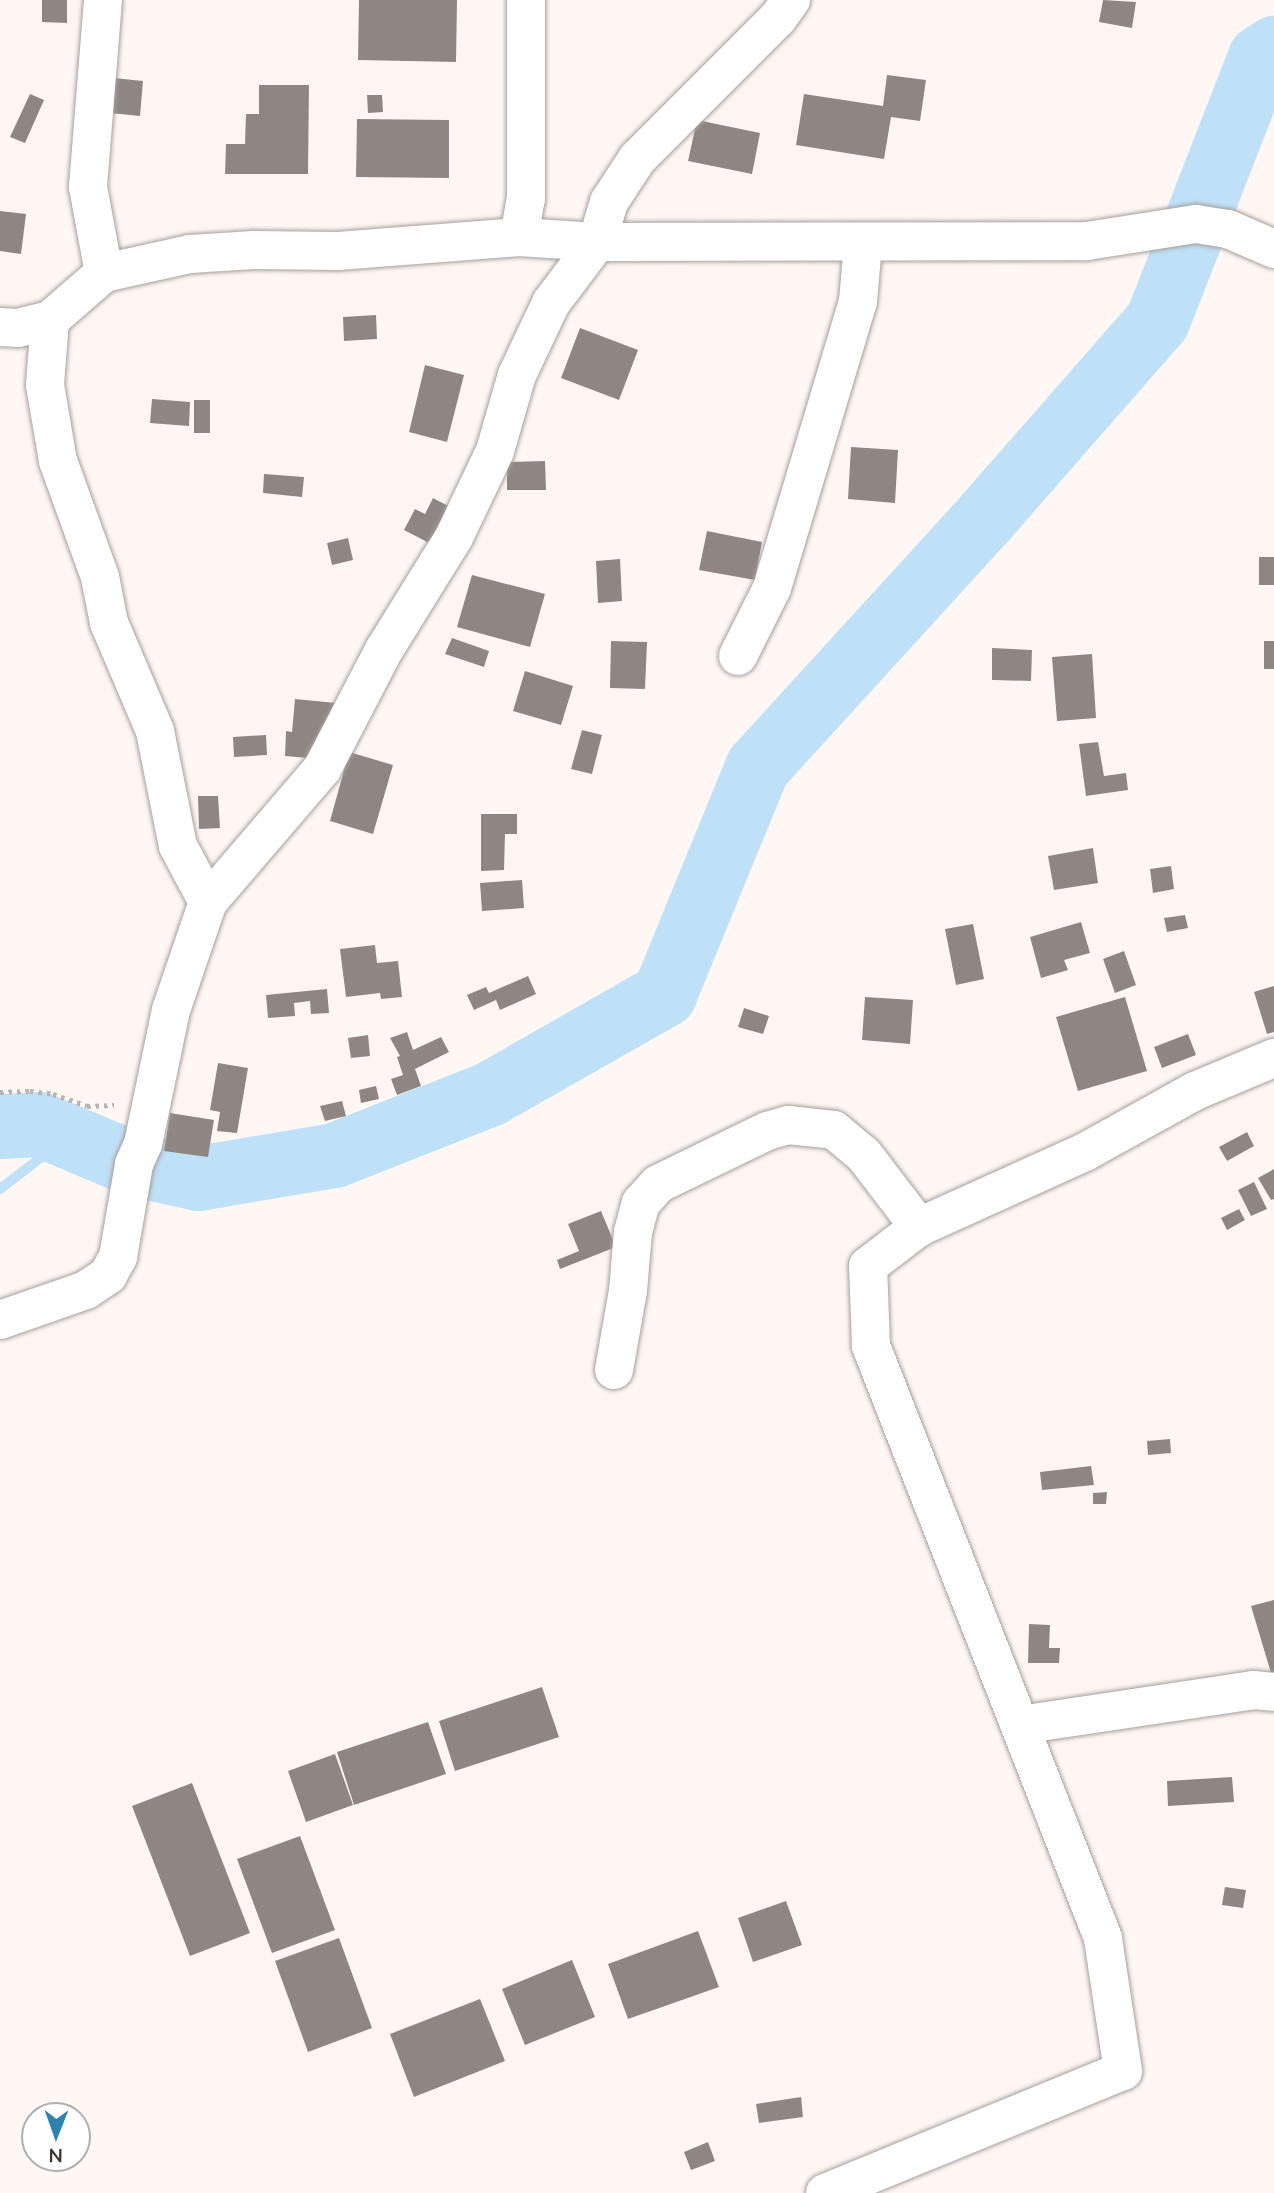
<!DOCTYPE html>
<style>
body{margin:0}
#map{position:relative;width:1274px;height:2193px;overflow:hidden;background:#fef7f4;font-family:Mulish,sans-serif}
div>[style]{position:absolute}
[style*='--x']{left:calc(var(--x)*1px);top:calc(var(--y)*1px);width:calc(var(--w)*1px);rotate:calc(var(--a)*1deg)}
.stream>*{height:10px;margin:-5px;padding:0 5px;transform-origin:5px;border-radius:5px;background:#bee1f7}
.river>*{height:65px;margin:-32.5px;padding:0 32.5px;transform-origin:32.5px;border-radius:32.5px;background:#bee1f7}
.building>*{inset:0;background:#8e8683}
.path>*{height:4.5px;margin-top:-2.25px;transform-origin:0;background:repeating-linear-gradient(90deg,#bab5b2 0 3.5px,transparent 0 8.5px)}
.roads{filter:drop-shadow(0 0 2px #a79f9b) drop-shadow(0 0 2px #a79f9b)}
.minor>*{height:38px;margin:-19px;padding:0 19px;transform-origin:19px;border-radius:19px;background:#fff}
span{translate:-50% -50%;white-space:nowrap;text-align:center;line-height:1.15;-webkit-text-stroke:5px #fff;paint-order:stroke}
.north{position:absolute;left:21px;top:2102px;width:70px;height:70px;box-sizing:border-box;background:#fff;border:2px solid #b0afae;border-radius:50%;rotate:181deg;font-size:19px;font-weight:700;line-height:28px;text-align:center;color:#393634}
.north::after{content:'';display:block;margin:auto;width:24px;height:32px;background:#2b83b1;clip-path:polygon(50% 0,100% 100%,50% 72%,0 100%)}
</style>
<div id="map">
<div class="stream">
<div style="--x:0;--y:1189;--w:88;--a:-37.6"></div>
</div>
<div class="river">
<div style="--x:0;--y:1126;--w:39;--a:-3"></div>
<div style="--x:39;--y:1124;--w:103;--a:22.8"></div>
<div style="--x:134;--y:1164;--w:66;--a:12.3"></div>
<div style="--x:198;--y:1178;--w:138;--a:-9.6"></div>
<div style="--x:334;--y:1155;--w:167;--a:-21.5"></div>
<div style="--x:489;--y:1094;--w:202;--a:-29.7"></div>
<div style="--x:664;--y:994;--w:245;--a:-67.7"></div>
<div style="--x:757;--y:767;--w:340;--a:-47.6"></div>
<div style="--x:986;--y:516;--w:259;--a:-48.8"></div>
<div style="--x:1157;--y:321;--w:283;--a:-68.7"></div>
<div style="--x:1260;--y:57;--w:17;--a:-33"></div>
</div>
<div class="building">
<div style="clip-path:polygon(42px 0,67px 0,67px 23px,42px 22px)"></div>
<div style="clip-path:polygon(359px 0,457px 0,456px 62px,358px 60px)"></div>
<div style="clip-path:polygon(1103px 0,1136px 2px,1132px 28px,1099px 22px)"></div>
<div style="clip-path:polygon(887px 75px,926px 80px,920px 121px,891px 117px,884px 159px,796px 145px,804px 94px,883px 106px)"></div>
<div style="clip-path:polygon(114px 78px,143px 81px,140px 116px,110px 113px)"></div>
<div style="clip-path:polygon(259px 85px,309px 85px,308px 174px,225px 174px,226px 144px,245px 144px,246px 114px,259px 114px)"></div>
<div style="clip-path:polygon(30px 94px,44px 100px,25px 143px,10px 137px)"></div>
<div style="clip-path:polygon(367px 95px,382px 95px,383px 112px,368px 113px)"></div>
<div style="clip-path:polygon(357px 119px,449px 120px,449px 178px,356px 177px)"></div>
<div style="clip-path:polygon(697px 120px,760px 133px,752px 174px,688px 161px)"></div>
<div style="clip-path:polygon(0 211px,26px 214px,21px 254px,0 251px)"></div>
<div style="clip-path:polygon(376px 315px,377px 339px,344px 341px,343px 317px)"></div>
<div style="clip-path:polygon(580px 328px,638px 350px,619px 400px,561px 378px)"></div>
<div style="clip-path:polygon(425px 365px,464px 375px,447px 442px,409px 432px)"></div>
<div style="clip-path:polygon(152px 399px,190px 402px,189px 426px,150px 423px)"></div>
<div style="clip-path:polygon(194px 400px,210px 400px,210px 433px,194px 433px)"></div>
<div style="clip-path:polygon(851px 447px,898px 450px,895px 503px,848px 499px)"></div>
<div style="clip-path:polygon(545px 461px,546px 490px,507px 490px,507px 462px)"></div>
<div style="clip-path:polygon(264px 474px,304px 477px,302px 497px,263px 493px)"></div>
<div style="clip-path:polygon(433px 498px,454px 509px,435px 546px,404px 530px,415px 509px,425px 514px)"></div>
<div style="clip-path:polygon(707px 531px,762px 542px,755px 580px,699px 570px)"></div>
<div style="clip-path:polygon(348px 538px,353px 560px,332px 565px,327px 543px)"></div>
<div style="clip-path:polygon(1259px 557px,1274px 557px,1274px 585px,1259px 585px)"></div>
<div style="clip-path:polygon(620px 559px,622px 601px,598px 603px,596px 561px)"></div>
<div style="clip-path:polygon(472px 575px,545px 594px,530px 647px,457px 627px)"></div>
<div style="clip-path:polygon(452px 638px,489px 651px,484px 667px,445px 654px)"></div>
<div style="clip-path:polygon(611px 641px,647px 642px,645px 689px,610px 688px)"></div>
<div style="clip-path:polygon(1264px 641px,1274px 641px,1274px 669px,1264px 669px)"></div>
<div style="clip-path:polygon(992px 648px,1032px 650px,1031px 681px,992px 680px)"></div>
<div style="clip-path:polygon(1092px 654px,1096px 718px,1057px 721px,1052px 657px)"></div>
<div style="clip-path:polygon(525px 671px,573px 686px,561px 725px,513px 711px)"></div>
<div style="clip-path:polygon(295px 699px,336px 703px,319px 759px,285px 756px,286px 731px,292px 732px)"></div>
<div style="clip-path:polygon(582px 730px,602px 735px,592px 774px,571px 769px)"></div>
<div style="clip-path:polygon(266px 735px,267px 755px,234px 757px,233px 737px)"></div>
<div style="clip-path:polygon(1098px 742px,1104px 776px,1126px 773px,1128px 790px,1086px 796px,1079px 744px)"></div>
<div style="clip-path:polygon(349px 752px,393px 765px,373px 834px,330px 821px)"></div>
<div style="clip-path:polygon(198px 796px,218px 796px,220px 828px,199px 829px)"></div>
<div style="clip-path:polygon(481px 814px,517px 814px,517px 834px,505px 834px,504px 870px,481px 871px)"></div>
<div style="clip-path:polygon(1093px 848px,1098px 883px,1054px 890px,1048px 856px)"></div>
<div style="clip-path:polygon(1171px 866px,1174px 889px,1153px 893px,1150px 869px)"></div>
<div style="clip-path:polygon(522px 880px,524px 908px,482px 911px,480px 883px)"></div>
<div style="clip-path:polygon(1185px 915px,1188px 928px,1167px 932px,1164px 918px)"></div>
<div style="clip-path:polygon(1081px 922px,1090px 953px,1064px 960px,1068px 970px,1041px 978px,1030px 937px)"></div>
<div style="clip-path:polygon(973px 924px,984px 979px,956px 985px,945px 929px)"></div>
<div style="clip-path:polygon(375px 945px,377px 963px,398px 961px,402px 997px,381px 999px,380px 993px,346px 997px,340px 949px)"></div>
<div style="clip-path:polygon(1124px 951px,1136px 985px,1115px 993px,1103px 959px)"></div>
<div style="clip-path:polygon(528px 976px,536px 994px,500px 1010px,496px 1000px,474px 1010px,467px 995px,486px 987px,489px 993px)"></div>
<div style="clip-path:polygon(1274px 986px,1274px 1032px,1267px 1034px,1254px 992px)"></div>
<div style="clip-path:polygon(327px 989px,329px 1013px,311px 1014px,310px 1001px,294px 1003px,295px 1016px,268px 1018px,266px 995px)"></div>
<div style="clip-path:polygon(865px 997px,913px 1000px,910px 1044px,862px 1040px)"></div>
<div style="clip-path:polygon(1125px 997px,1147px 1071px,1078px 1091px,1056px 1017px)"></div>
<div style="clip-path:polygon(744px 1008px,769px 1016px,763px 1034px,738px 1027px)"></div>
<div style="clip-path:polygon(407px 1032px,413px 1050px,441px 1037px,449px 1052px,415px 1069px,421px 1086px,397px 1095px,391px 1079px,403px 1075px,397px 1057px,400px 1056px,390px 1038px)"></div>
<div style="clip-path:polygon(1188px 1034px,1196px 1055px,1162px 1068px,1154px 1047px)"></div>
<div style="clip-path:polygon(368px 1035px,370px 1056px,351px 1058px,348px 1038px)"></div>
<div style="clip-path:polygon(218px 1063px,248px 1068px,237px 1133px,217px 1131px,220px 1112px,210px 1110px)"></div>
<div style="clip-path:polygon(376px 1086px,379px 1099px,361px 1103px,359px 1090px)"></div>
<div style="clip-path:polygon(342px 1101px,346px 1116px,325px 1121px,320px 1106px)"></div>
<div style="clip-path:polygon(170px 1113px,214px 1120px,208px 1157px,164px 1151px)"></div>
<div style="clip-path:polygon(1247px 1132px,1254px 1146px,1227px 1161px,1219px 1147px)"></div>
<div style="clip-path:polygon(1274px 1169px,1274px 1199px,1271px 1200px,1258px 1178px)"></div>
<div style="clip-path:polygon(1254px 1182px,1267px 1209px,1251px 1216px,1238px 1190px)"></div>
<div style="clip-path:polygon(1239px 1209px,1245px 1220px,1227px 1230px,1221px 1218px)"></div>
<div style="clip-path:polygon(601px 1211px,616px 1247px,560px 1269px,557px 1260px,579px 1251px,568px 1224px)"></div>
<div style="clip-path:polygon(1170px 1439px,1171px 1453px,1148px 1455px,1147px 1441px)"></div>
<div style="clip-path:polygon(1091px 1466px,1094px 1485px,1042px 1490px,1040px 1472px)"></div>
<div style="clip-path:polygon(1107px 1492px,1106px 1504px,1093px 1504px,1093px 1493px)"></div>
<div style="clip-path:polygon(1274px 1600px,1274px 1672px,1271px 1673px,1251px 1606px)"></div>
<div style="clip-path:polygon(1029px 1624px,1050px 1625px,1049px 1648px,1060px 1648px,1059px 1663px,1028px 1663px)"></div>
<div style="clip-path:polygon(542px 1687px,559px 1737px,455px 1771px,439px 1721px)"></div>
<div style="clip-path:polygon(428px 1722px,446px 1774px,354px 1805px,337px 1752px)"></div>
<div style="clip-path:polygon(335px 1754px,353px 1805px,306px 1822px,288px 1771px)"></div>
<div style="clip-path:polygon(1232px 1777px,1234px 1802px,1168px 1806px,1167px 1781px)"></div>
<div style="clip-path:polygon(192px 1783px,250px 1933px,190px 1956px,132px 1806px)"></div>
<div style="clip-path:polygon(300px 1836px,335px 1930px,272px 1953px,237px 1859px)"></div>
<div style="clip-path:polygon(1225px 1887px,1246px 1890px,1243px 1908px,1222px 1905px)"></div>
<div style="clip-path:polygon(786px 1901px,802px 1945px,753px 1962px,738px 1918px)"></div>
<div style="clip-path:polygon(698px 1931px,719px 1987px,628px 2019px,608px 1964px)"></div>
<div style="clip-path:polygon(339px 1938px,372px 2028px,308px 2052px,275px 1961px)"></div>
<div style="clip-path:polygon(572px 1960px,595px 2017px,525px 2045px,502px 1989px)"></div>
<div style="clip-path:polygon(480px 1999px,505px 2061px,414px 2097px,390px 2034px)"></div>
<div style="clip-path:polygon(801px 2097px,803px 2117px,759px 2123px,756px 2104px)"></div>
<div style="clip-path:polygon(708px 2142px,715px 2161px,691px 2170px,684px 2152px)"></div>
</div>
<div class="path">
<div style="--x:0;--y:1092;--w:30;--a:-2"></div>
<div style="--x:30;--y:1091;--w:23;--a:7"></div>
<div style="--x:53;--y:1094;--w:36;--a:19"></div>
<div style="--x:87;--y:1106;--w:27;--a:-2"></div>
</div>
<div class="roads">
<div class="minor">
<div style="--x:103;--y:0;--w:188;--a:94.6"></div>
<div style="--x:88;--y:187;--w:87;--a:79.5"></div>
<div style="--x:519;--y:237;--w:39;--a:-80"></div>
<div style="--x:526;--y:199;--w:199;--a:-90"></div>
<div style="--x:50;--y:320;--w:65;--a:94.4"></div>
<div style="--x:45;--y:385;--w:77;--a:80.3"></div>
<div style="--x:58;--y:461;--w:123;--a:70.1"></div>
<div style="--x:100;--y:577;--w:47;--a:78.9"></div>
<div style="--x:109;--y:623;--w:117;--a:66.9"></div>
<div style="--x:155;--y:731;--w:117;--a:78.7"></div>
<div style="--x:178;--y:846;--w:64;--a:61.8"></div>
<div style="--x:0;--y:327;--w:18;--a:3"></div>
<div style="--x:18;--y:328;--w:33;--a:-14"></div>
<div style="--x:50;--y:320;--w:72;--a:-41"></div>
<div style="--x:104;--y:273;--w:88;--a:-12.5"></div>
<div style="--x:190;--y:254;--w:64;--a:-3.6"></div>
<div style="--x:254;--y:250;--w:84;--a:0.7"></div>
<div style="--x:338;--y:251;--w:182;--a:-4.4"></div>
<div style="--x:519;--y:237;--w:78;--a:3.7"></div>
<div style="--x:597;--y:242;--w:490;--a:-0.1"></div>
<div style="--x:1087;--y:241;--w:110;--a:-8.9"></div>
<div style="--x:1196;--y:224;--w:32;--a:9"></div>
<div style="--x:1228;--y:229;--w:50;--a:23.5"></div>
<div style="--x:738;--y:656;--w:76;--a:-63.4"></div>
<div style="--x:772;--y:588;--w:299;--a:-73.3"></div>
<div style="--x:858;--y:302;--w:58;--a:-85.1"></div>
<div style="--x:0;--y:1320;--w:91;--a:-19.2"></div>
<div style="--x:86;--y:1290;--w:27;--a:-34"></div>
<div style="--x:108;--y:1275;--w:21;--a:-61"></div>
<div style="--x:118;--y:1257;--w:94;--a:-80.2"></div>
<div style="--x:134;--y:1164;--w:22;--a:-66"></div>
<div style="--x:143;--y:1144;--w:137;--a:-78.2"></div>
<div style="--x:171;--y:1010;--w:114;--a:-71.1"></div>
<div style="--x:208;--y:902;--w:175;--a:-49.4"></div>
<div style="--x:322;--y:769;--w:134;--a:-62.5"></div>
<div style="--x:384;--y:650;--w:133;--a:-58.2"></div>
<div style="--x:454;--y:537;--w:95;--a:-64.5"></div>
<div style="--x:495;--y:451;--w:79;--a:-73.9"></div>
<div style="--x:517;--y:375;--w:80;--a:-64.7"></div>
<div style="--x:551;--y:303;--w:76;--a:-53"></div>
<div style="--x:597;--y:242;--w:42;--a:-73.3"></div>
<div style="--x:609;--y:202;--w:51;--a:-56.9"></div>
<div style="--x:637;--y:159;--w:199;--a:-45"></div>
<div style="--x:778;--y:18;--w:22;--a:-54"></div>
<div style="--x:614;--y:1370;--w:80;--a:-80"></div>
<div style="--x:628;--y:1291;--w:59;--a:-85.2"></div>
<div style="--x:633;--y:1232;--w:30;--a:-75"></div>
<div style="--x:641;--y:1203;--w:25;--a:-48"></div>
<div style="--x:658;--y:1184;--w:121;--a:-25.9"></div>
<div style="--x:767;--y:1131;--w:22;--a:-16"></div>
<div style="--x:788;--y:1125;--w:46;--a:6.2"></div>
<div style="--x:834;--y:1130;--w:39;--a:40"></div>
<div style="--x:864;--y:1155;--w:91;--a:52.6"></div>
<div style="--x:1020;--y:1725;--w:236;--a:-8.5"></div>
<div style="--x:1253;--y:1690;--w:21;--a:5"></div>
<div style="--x:825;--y:2193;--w:322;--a:-22.3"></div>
<div style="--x:1123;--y:2071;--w:134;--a:-98.6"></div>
<div style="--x:1103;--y:1938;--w:636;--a:-111.4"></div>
<div style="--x:871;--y:1346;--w:80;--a:-92.1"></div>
<div style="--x:868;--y:1266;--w:64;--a:-37.4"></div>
<div style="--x:919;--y:1227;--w:182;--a:-24.3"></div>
<div style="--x:1085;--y:1152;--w:126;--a:-29"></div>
<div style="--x:1195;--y:1091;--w:86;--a:-22.7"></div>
</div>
</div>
<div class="north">N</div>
</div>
